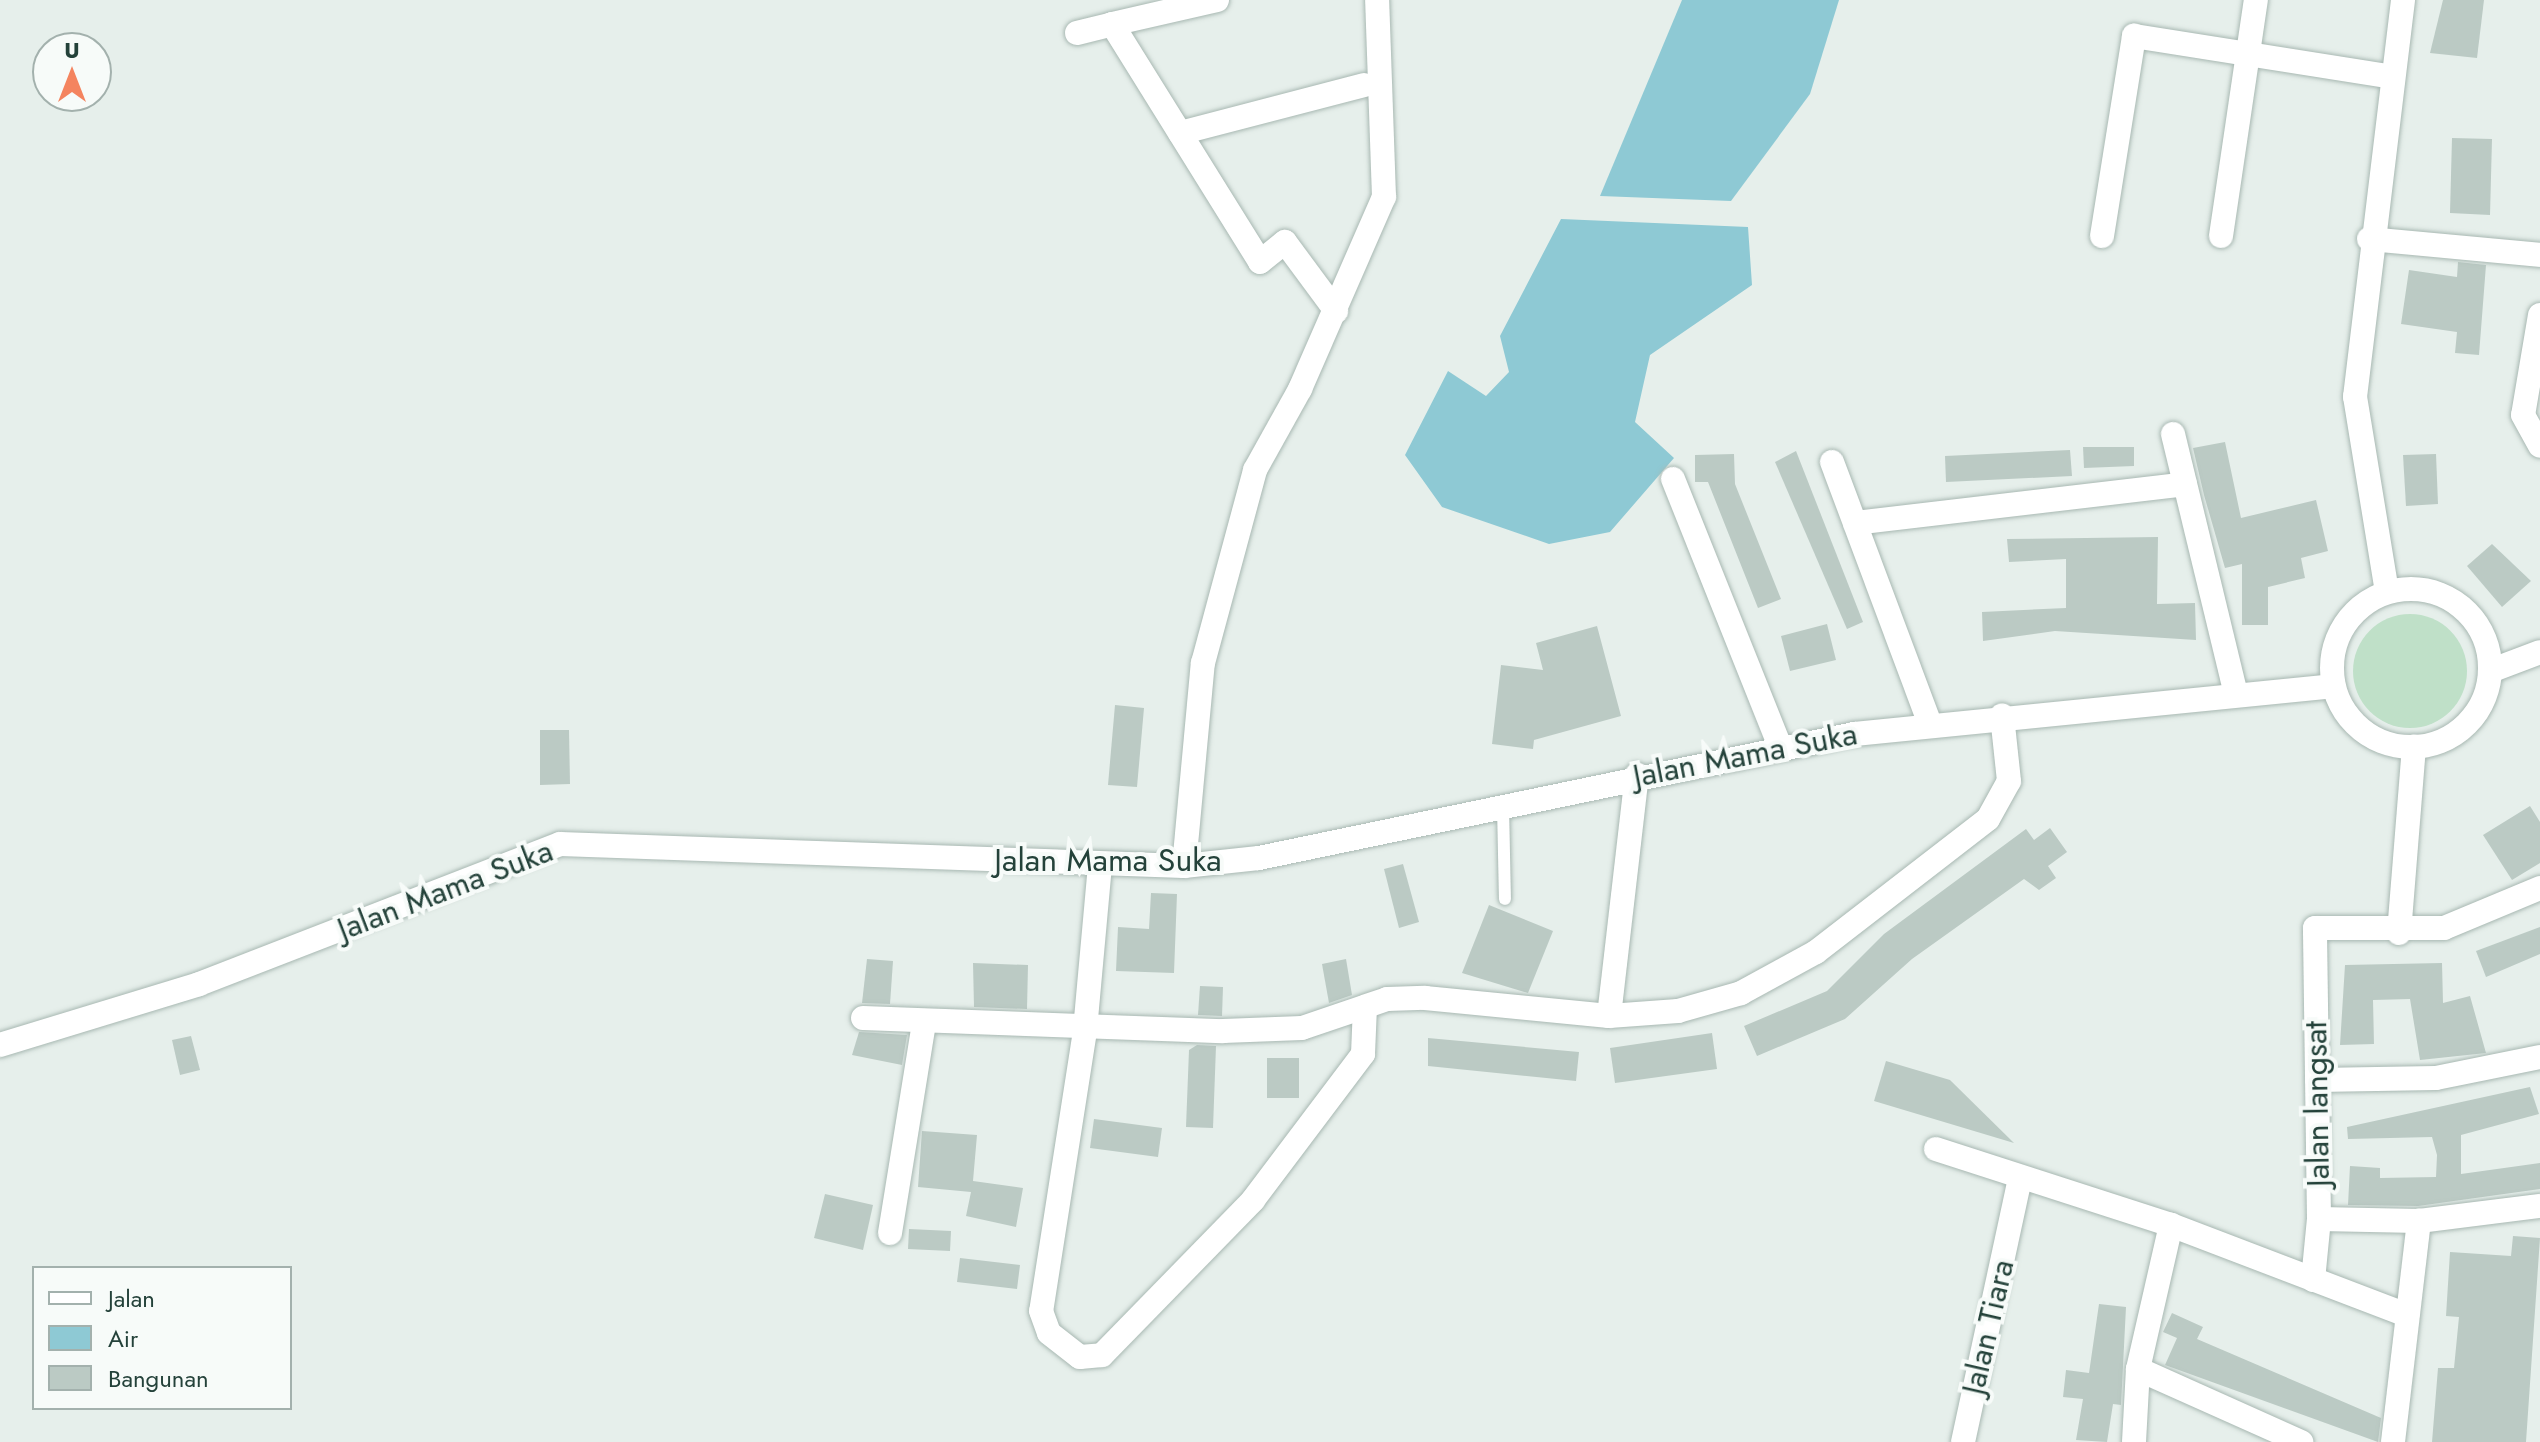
<!DOCTYPE html>
<style>
body{margin:0}
#map{position:relative;width:2540px;height:1442px;overflow:hidden;background:#e6efeb;font-family:Jost,sans-serif}
div>[style]{position:absolute}
[style*='--x']{left:calc(var(--x)*1px);top:calc(var(--y)*1px);width:calc(var(--w)*1px);rotate:calc(var(--a)*1deg)}
.green>*{inset:0;background:#bfe0c8}
.round{border-radius:50%}
.water>*{inset:0;background:#8ec9d4}
.building>*{inset:0;background:#bbcac4}
.roads{filter:drop-shadow(0 0 2px #a8b8b2) drop-shadow(0 0 2px #a8b8b2)}
.service>*{height:12px;margin:-6px;padding:0 6px;transform-origin:6px;border-radius:6px;background:#fff}
.minor>*{height:24px;margin:-12px;padding:0 12px;transform-origin:12px;border-radius:12px;background:#fff}
.minor>.ring{margin:-12px;padding:0;box-sizing:content-box;background:none;border:24px solid #fff;border-radius:50%}
span{translate:-50% -50%;white-space:nowrap;text-align:center;line-height:1.15;-webkit-text-stroke:8px #f7fbf9;paint-order:stroke}
.street-label{font-size:32px;color:#24423a}
.legend{position:absolute;left:32px;top:1266px;width:260px;height:144px;box-sizing:border-box;background:#f7fbf9;border:2px solid #a3b1ad;margin:0;padding:10px 14px;list-style:none;font-size:24px;color:#24423a}
.legend li{display:flex;align-items:center;gap:16px;height:40px}
.legend b{width:40px;border:2px solid #a3b1ad}
.north{position:absolute;left:32px;top:32px;width:80px;height:80px;box-sizing:border-box;background:#f7fbf9;border:2px solid #a3b1ad;border-radius:50%;rotate:0deg;font-size:22px;font-weight:700;line-height:32px;text-align:center;color:#24423a}
.north::after{content:'';display:block;margin:auto;width:28px;height:36px;background:#f4845f;clip-path:polygon(50% 0,100% 100%,50% 72%,0 100%)}
</style>
<div id="map">
<div class="green">
<div class="round" style="left:2353px;top:614px;width:114px;height:114px"></div>
</div>
<div class="water">
<div style="clip-path:polygon(1682px 0,1839px 0,1810px 94px,1731px 201px,1600px 196px)"></div>
<div style="clip-path:polygon(1561px 219px,1748px 227px,1752px 285px,1650px 355px,1635px 422px,1674px 458px,1610px 532px,1549px 544px,1442px 507px,1405px 455px,1448px 371px,1486px 396px,1509px 372px,1500px 336px)"></div>
</div>
<div class="building">
<div style="clip-path:polygon(2443px 0,2484px 0,2477px 58px,2430px 53px)"></div>
<div style="clip-path:polygon(2452px 138px,2492px 139px,2490px 215px,2450px 213px)"></div>
<div style="clip-path:polygon(2458px 262px,2486px 265px,2479px 355px,2455px 353px,2457px 332px,2401px 324px,2409px 270px,2457px 277px)"></div>
<div style="clip-path:polygon(2225px 442px,2241px 518px,2316px 500px,2328px 551px,2301px 558px,2305px 578px,2268px 587px,2268px 625px,2242px 625px,2242px 564px,2225px 568px,2204px 495px,2193px 448px)"></div>
<div style="clip-path:polygon(2083px 447px,2134px 447px,2134px 466px,2084px 468px)"></div>
<div style="clip-path:polygon(2070px 450px,2072px 476px,1946px 482px,1945px 456px)"></div>
<div style="clip-path:polygon(1796px 451px,1863px 622px,1847px 629px,1775px 462px)"></div>
<div style="clip-path:polygon(1734px 454px,1735px 484px,1781px 599px,1758px 608px,1708px 482px,1695px 482px,1695px 455px)"></div>
<div style="clip-path:polygon(2436px 454px,2438px 504px,2406px 506px,2403px 455px)"></div>
<div style="clip-path:polygon(2158px 537px,2157px 604px,2195px 603px,2196px 640px,2055px 631px,1983px 641px,1982px 612px,2066px 608px,2066px 559px,2009px 562px,2007px 539px)"></div>
<div style="clip-path:polygon(2492px 544px,2531px 581px,2502px 607px,2467px 566px)"></div>
<div style="clip-path:polygon(1827px 624px,1836px 660px,1790px 671px,1781px 636px)"></div>
<div style="clip-path:polygon(1597px 626px,1621px 716px,1534px 740px,1533px 749px,1492px 744px,1501px 665px,1543px 670px,1536px 643px)"></div>
<div style="clip-path:polygon(1115px 705px,1144px 708px,1137px 787px,1108px 785px)"></div>
<div style="clip-path:polygon(540px 730px,569px 730px,570px 784px,540px 785px)"></div>
<div style="clip-path:polygon(2530px 806px,2540px 822px,2540px 863px,2512px 880px,2483px 835px)"></div>
<div style="clip-path:polygon(2050px 828px,2067px 852px,2048px 866px,2056px 878px,2039px 890px,2024px 879px,1912px 959px,1845px 1019px,1757px 1056px,1744px 1026px,1827px 991px,1884px 934px,2026px 829px,2034px 840px)"></div>
<div style="clip-path:polygon(1403px 864px,1419px 922px,1399px 928px,1384px 869px)"></div>
<div style="clip-path:polygon(1151px 893px,1177px 894px,1174px 973px,1116px 971px,1118px 927px,1149px 929px)"></div>
<div style="clip-path:polygon(1489px 905px,1553px 931px,1528px 993px,1462px 973px)"></div>
<div style="clip-path:polygon(2540px 927px,2540px 954px,2486px 977px,2476px 951px)"></div>
<div style="clip-path:polygon(867px 959px,893px 961px,890px 1004px,862px 1003px)"></div>
<div style="clip-path:polygon(1346px 959px,1352px 995px,1329px 1003px,1322px 964px)"></div>
<div style="clip-path:polygon(973px 963px,1028px 965px,1027px 1009px,974px 1007px)"></div>
<div style="clip-path:polygon(2442px 963px,2443px 1003px,2470px 996px,2486px 1053px,2420px 1060px,2410px 999px,2373px 1000px,2374px 1044px,2340px 1045px,2345px 965px)"></div>
<div style="clip-path:polygon(1200px 986px,1223px 987px,1222px 1016px,1198px 1015px)"></div>
<div style="clip-path:polygon(859px 1032px,907px 1035px,902px 1065px,852px 1055px)"></div>
<div style="clip-path:polygon(1712px 1033px,1717px 1069px,1615px 1083px,1610px 1048px)"></div>
<div style="clip-path:polygon(191px 1036px,200px 1070px,180px 1075px,172px 1040px)"></div>
<div style="clip-path:polygon(1428px 1038px,1579px 1052px,1576px 1081px,1428px 1066px)"></div>
<div style="clip-path:polygon(1197px 1045px,1216px 1046px,1213px 1128px,1186px 1127px,1189px 1050px)"></div>
<div style="clip-path:polygon(1267px 1058px,1299px 1058px,1299px 1098px,1267px 1098px)"></div>
<div style="clip-path:polygon(1886px 1061px,1950px 1080px,2014px 1143px,1874px 1101px)"></div>
<div style="clip-path:polygon(2530px 1087px,2539px 1114px,2461px 1135px,2461px 1174px,2540px 1163px,2540px 1189px,2418px 1206px,2348px 1205px,2350px 1166px,2380px 1168px,2380px 1178px,2436px 1177px,2437px 1155px,2432px 1137px,2348px 1139px,2347px 1127px)"></div>
<div style="clip-path:polygon(1094px 1119px,1162px 1128px,1158px 1157px,1090px 1148px)"></div>
<div style="clip-path:polygon(922px 1131px,977px 1135px,973px 1181px,1023px 1188px,1016px 1227px,966px 1216px,971px 1192px,918px 1187px)"></div>
<div style="clip-path:polygon(825px 1194px,873px 1205px,863px 1250px,814px 1238px)"></div>
<div style="clip-path:polygon(909px 1229px,951px 1231px,950px 1251px,908px 1249px)"></div>
<div style="clip-path:polygon(2513px 1236px,2540px 1238px,2526px 1442px,2432px 1442px,2438px 1368px,2454px 1368px,2459px 1317px,2446px 1316px,2450px 1252px,2511px 1256px)"></div>
<div style="clip-path:polygon(960px 1258px,1020px 1265px,1017px 1289px,957px 1282px)"></div>
<div style="clip-path:polygon(2099px 1304px,2126px 1307px,2121px 1405px,2113px 1404px,2107px 1442px,2076px 1440px,2083px 1399px,2063px 1397px,2066px 1370px,2089px 1373px)"></div>
<div style="clip-path:polygon(2172px 1313px,2203px 1327px,2197px 1339px,2381px 1418px,2378px 1442px,2165px 1365px,2177px 1338px,2163px 1332px)"></div>
</div>
<div class="roads">
<div class="service">
<div style="--x:1503;--y:806;--w:93;--a:88.8"></div>
</div>
<div class="minor">
<div style="--x:1217;--y:0;--w:108;--a:167.1"></div>
<div style="--x:1112;--y:24;--w:280;--a:58.1"></div>
<div style="--x:1260;--y:262;--w:32;--a:-39"></div>
<div style="--x:1285;--y:242;--w:86;--a:53.5"></div>
<div style="--x:1077;--y:33;--w:36;--a:-14"></div>
<div style="--x:1180;--y:133;--w:190;--a:-14.6"></div>
<div style="--x:2102;--y:236;--w:203;--a:-80.9"></div>
<div style="--x:2134;--y:36;--w:261;--a:9"></div>
<div style="--x:2221;--y:236;--w:239;--a:-81.6"></div>
<div style="--x:2369;--y:239;--w:172;--a:5.3"></div>
<div style="--x:2540;--y:315;--w:101;--a:99.6"></div>
<div style="--x:2523;--y:415;--w:35;--a:61"></div>
<div style="--x:2173;--y:434;--w:268;--a:76.4"></div>
<div style="--x:1832;--y:462;--w:280;--a:69.5"></div>
<div style="--x:1673;--y:479;--w:289;--a:68.2"></div>
<div style="--x:1855;--y:523;--w:332;--a:-6.7"></div>
<div class="ring" style="left:2332px;top:589px;width:134px;height:134px"></div>
<div style="--x:2387;--y:592;--w:198;--a:-99.3"></div>
<div style="--x:2355;--y:397;--w:400;--a:-83.1"></div>
<div style="--x:2490;--y:671;--w:53;--a:-20.8"></div>
<div style="--x:1100;--y:865;--w:167;--a:95.2"></div>
<div style="--x:1085;--y:1031;--w:283;--a:98.9"></div>
<div style="--x:1041;--y:1311;--w:23;--a:70"></div>
<div style="--x:1049;--y:1333;--w:39;--a:38"></div>
<div style="--x:1080;--y:1357;--w:22;--a:-5"></div>
<div style="--x:1102;--y:1355;--w:216;--a:-45.7"></div>
<div style="--x:1253;--y:1200;--w:183;--a:-53"></div>
<div style="--x:1363;--y:1054;--w:47;--a:-87.6"></div>
<div style="--x:1184;--y:866;--w:204;--a:-84.7"></div>
<div style="--x:1203;--y:663;--w:200;--a:-74.9"></div>
<div style="--x:1255;--y:470;--w:93;--a:-60.9"></div>
<div style="--x:1300;--y:389;--w:210;--a:-66.4"></div>
<div style="--x:1384;--y:197;--w:197;--a:-92"></div>
<div style="--x:2399;--y:933;--w:187;--a:-85.4"></div>
<div style="--x:1609;--y:1016;--w:243;--a:-83.4"></div>
<div style="--x:863;--y:1018;--w:360;--a:2.1"></div>
<div style="--x:1223;--y:1031;--w:79;--a:-2.2"></div>
<div style="--x:1302;--y:1028;--w:90;--a:-18.8"></div>
<div style="--x:1387;--y:999;--w:38;--a:-2"></div>
<div style="--x:1425;--y:998;--w:185;--a:5.6"></div>
<div style="--x:1609;--y:1016;--w:69;--a:-4.1"></div>
<div style="--x:1678;--y:1011;--w:66;--a:-15.9"></div>
<div style="--x:1741;--y:993;--w:85;--a:-28.7"></div>
<div style="--x:1816;--y:952;--w:217;--a:-37.7"></div>
<div style="--x:1988;--y:819;--w:43;--a:-61.1"></div>
<div style="--x:2009;--y:781;--w:66;--a:-96.1"></div>
<div style="--x:0;--y:1045;--w:208;--a:-17"></div>
<div style="--x:199;--y:984;--w:387;--a:-21.2"></div>
<div style="--x:560;--y:844;--w:624;--a:2.02"></div>
<div style="--x:1184;--y:866;--w:75;--a:-6.1"></div>
<div style="--x:1259;--y:858;--w:608;--a:-11.77"></div>
<div style="--x:1854;--y:734;--w:481;--a:-5.7"></div>
<div style="--x:2317;--y:1080;--w:119;--a:-1"></div>
<div style="--x:2436;--y:1078;--w:106;--a:-11.4"></div>
<div style="--x:1936;--y:1149;--w:247;--a:17.9"></div>
<div style="--x:2171;--y:1225;--w:253;--a:20.9"></div>
<div style="--x:2319;--y:1219;--w:100;--a:1.1"></div>
<div style="--x:2419;--y:1221;--w:122;--a:-7.1"></div>
<div style="--x:890;--y:1233;--w:214;--a:-80.8"></div>
<div style="--x:2313;--y:1280;--w:61;--a:-84.4"></div>
<div style="--x:2319;--y:1219;--w:291;--a:-90.8"></div>
<div style="--x:2315;--y:928;--w:129;--a:0"></div>
<div style="--x:2444;--y:928;--w:104;--a:-22.6"></div>
<div style="--x:2138;--y:1369;--w:179;--a:24.1"></div>
<div style="--x:1963;--y:1442;--w:270;--a:-77.8"></div>
<div style="--x:2134;--y:1442;--w:73;--a:-86.9"></div>
<div style="--x:2138;--y:1369;--w:148;--a:-77.1"></div>
<div style="--x:2393;--y:1442;--w:223;--a:-83.3"></div>
</div>
</div>
<div class="street-label">
<span style="left:1745px;top:755px;rotate:-11deg">Jalan Mama Suka</span>
<span style="left:1108px;top:860px">Jalan Mama Suka</span>
<span style="left:445px;top:890px;rotate:-21deg">Jalan Mama Suka</span>
<span style="left:2317px;top:1104px;rotate:-91deg">Jalan langsat</span>
<span style="left:1988px;top:1327px;rotate:-77deg">Jalan Tiara</span>
</div>
<ul class="legend">
<li><b style="height:10px;background:#fff"></b>Jalan</li>
<li><b style="height:22px;background:#8ec9d4"></b>Air</li>
<li><b style="height:22px;background:#bbcac4"></b>Bangunan</li>
</ul>
<div class="north">U</div>
</div>
